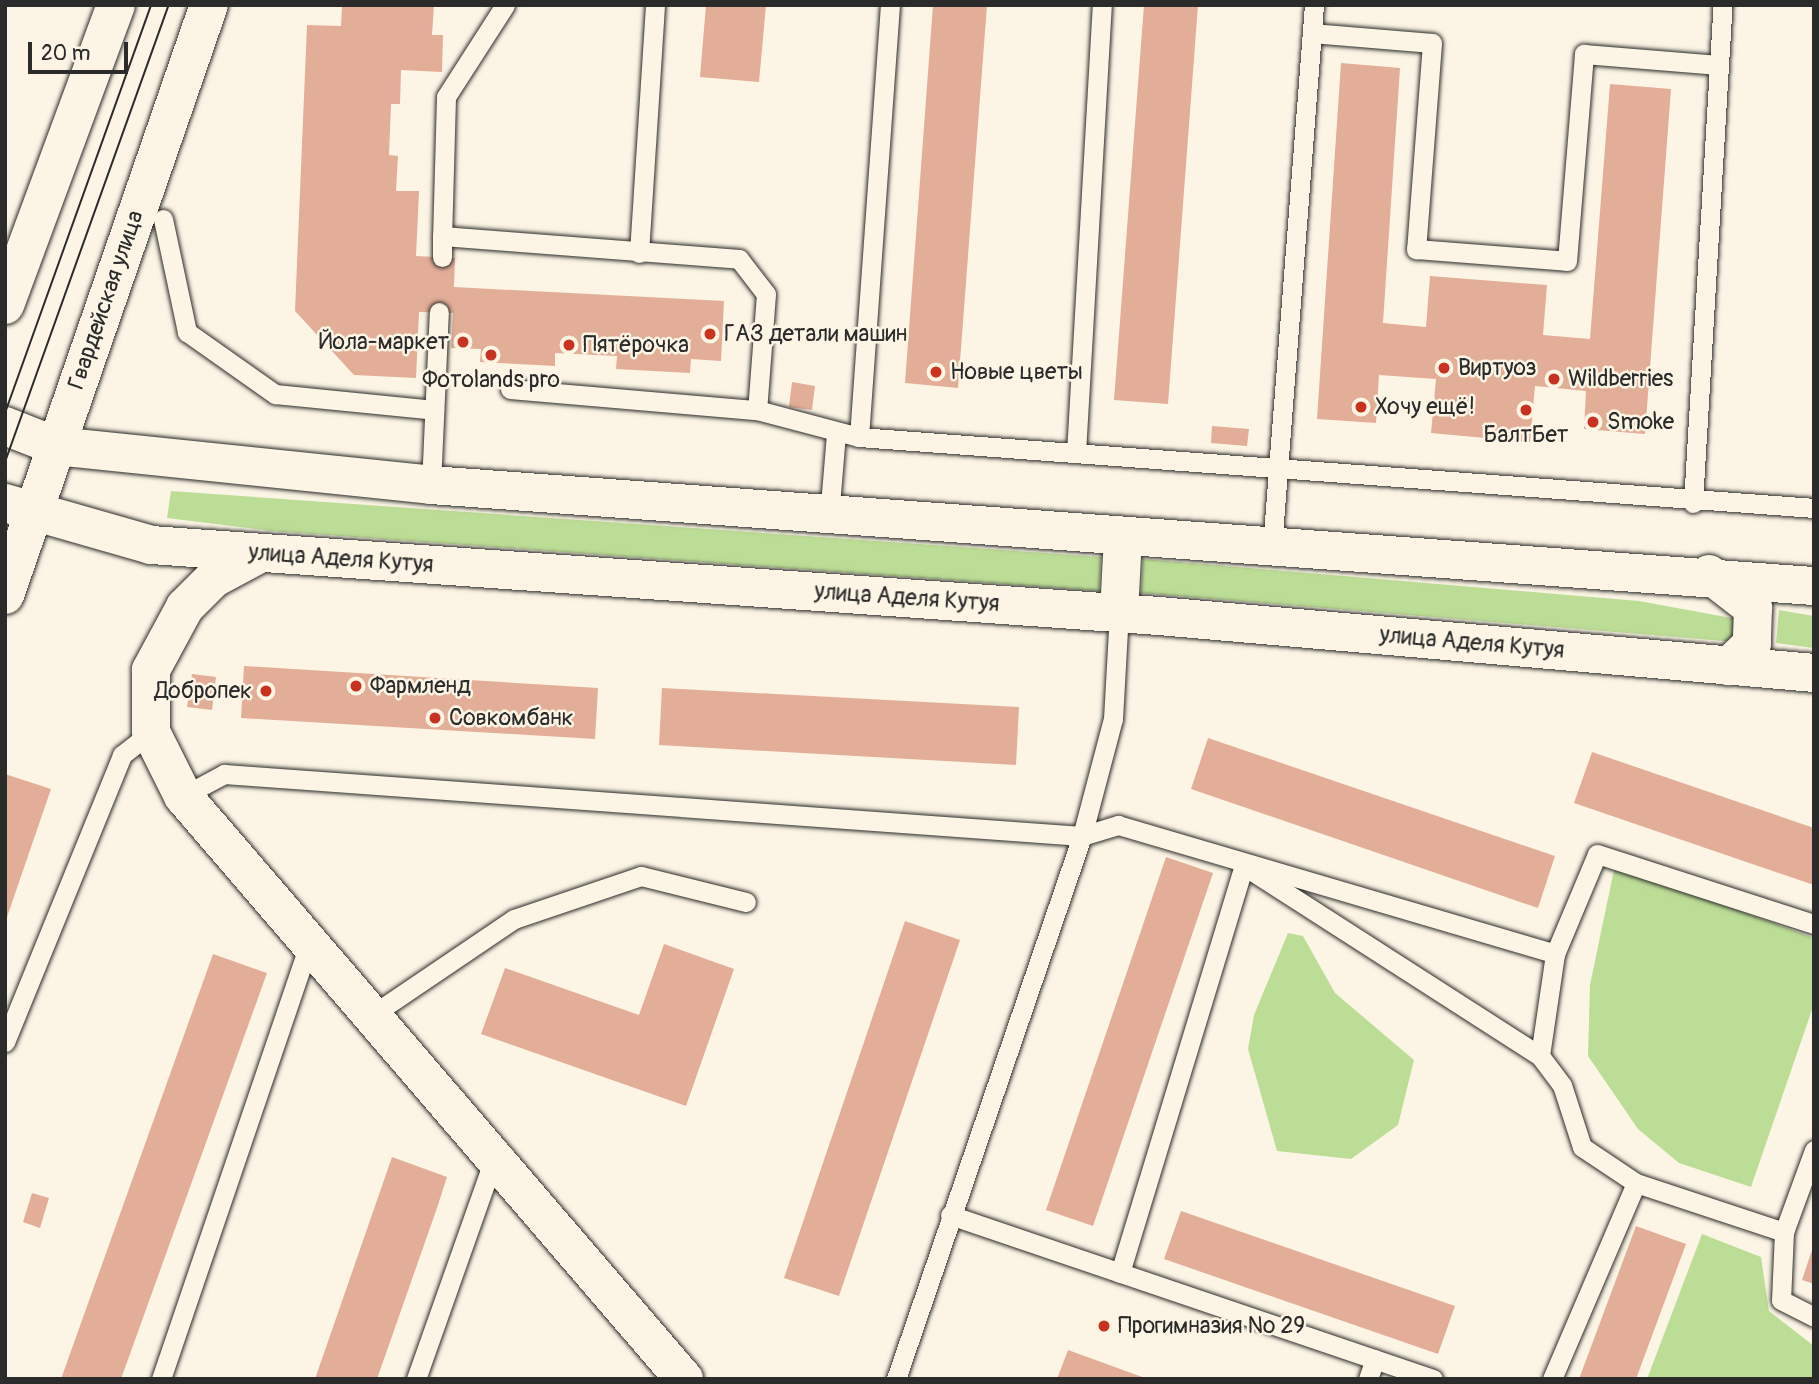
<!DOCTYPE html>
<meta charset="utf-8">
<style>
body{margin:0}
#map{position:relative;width:1819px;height:1384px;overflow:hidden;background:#fcf5e5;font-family:Pangolin,sans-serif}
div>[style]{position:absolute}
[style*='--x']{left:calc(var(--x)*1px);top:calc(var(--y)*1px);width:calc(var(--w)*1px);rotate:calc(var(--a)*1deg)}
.green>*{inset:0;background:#bcdd96}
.building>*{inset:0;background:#e2ae97}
.roads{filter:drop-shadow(0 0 2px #2b2b2b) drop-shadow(0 0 2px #2b2b2b)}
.lane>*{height:19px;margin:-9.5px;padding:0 9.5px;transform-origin:9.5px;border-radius:9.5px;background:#fcf5e5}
.street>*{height:38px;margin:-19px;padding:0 19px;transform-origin:19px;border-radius:19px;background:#fcf5e5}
.secondary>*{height:38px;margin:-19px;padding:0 19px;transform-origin:19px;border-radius:19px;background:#fcf5e5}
.tram>*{height:2px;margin:-1px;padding:0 1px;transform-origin:1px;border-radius:1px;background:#2b2b2b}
.dots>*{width:19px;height:19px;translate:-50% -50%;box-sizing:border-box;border:4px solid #fcf5e5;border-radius:50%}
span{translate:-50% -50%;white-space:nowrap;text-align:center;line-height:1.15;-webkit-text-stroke:5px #fcf5e5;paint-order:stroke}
.street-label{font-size:23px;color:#2b2b2b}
.poi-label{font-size:23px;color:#2b2b2b}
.left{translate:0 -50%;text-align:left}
.right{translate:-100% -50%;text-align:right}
.frame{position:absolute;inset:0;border:7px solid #2b2b2b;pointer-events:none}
.scale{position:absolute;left:28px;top:42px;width:100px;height:32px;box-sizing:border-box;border:4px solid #2b2b2b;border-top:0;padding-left:9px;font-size:21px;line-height:24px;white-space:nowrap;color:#2b2b2b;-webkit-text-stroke:5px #fcf5e5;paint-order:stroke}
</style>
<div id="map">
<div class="green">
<div style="clip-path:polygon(171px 491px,1101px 557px,1099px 591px,272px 531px,167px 518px)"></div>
<div style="clip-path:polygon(1143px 559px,1639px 601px,1737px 619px,1736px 642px,1141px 593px)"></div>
<div style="clip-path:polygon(1779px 610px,1814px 616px,1814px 648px,1776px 643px)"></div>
<div style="clip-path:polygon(1615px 865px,1814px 938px,1814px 1004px,1751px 1187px,1679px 1163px,1638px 1129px,1588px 1056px,1590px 985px)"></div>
<div style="clip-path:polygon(1288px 933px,1303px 936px,1335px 993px,1414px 1060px,1398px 1125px,1351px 1159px,1277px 1151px,1248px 1049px,1254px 1015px)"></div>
<div style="clip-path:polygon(1702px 1234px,1761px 1257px,1769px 1311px,1814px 1346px,1814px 1379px,1647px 1379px)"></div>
</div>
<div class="building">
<div style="clip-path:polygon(342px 5px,434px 5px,432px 35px,443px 35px,442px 72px,401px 70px,400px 104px,391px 104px,389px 155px,398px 156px,396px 191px,419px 191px,416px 256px,455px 258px,454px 287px,724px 301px,721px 361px,691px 359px,690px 373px,616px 369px,617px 356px,555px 353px,555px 366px,480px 362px,481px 349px,451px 348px,453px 313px,419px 312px,416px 378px,354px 375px,295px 311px,307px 25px,341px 26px)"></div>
<div style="clip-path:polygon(706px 5px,766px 5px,759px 82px,700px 77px)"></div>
<div style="clip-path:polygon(933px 5px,987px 5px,958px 388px,905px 383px)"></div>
<div style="clip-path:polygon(1144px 5px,1198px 5px,1168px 404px,1114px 400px)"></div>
<div style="clip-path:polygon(1341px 63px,1400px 68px,1383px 323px,1426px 327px,1430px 276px,1547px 285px,1543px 335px,1590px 339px,1610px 84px,1671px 89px,1645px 434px,1584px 429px,1586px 391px,1535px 386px,1530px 442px,1431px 433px,1436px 379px,1379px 375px,1376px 423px,1317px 419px)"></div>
<div style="clip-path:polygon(792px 382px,815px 386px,812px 410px,789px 407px)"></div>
<div style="clip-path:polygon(1212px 426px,1249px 429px,1247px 446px,1211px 443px)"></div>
<div style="clip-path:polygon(244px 666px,598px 688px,595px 739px,241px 718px)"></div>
<div style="clip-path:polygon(192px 674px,216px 677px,212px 710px,187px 707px)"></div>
<div style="clip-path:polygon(662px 688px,1019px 707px,1016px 765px,659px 745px)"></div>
<div style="clip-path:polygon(1208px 738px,1555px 856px,1538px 908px,1191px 789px)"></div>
<div style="clip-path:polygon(1592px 752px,1814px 828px,1814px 885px,1574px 803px)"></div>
<div style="clip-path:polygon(5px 774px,51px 789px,6px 920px,5px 920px)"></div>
<div style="clip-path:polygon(1166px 857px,1213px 873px,1093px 1226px,1046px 1210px)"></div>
<div style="clip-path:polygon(905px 921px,960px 940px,839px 1296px,784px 1278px)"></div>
<div style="clip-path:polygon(664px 944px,734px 969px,686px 1106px,481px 1034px,505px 968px,639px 1015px)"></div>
<div style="clip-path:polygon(213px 954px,267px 973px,121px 1379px,61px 1379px)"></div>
<div style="clip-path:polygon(392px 1157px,447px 1177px,437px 1208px,377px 1379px,315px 1379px)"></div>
<div style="clip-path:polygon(32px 1193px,49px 1198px,40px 1228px,23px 1222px)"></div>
<div style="clip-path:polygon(1181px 1211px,1455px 1306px,1438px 1354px,1164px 1259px)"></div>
<div style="clip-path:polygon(1636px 1226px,1686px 1244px,1636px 1379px,1579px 1379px)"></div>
<div style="clip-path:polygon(1813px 1247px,1814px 1247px,1814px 1284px,1802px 1280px)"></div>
<div style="clip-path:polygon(1068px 1350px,1145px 1378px,1145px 1379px,1057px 1379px)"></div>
</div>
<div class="roads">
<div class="lane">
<div style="--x:505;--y:5;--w:109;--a:122.7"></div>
<div style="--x:446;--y:97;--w:139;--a:91.6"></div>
<div style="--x:442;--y:236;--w:298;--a:4.4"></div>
<div style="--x:739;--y:259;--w:44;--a:52.4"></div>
<div style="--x:766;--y:294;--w:116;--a:94.4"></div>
<div style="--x:1312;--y:33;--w:120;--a:4.8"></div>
<div style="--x:1432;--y:43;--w:207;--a:94.4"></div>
<div style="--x:1416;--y:249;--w:151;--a:4.5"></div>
<div style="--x:1567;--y:261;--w:208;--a:-85.3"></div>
<div style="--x:1584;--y:54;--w:135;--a:4.7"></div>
<div style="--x:163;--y:219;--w:116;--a:78"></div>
<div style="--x:187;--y:332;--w:108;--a:35.2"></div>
<div style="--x:275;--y:394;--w:160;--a:5.7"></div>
<div style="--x:639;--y:253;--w:249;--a:-86.3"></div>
<div style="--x:442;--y:257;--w:21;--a:-90"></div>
<div style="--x:510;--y:389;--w:248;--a:4.9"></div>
<div style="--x:757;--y:410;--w:106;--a:14.8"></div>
<div style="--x:859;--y:437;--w:958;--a:4.25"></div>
<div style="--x:859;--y:437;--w:433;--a:-85.9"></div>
<div style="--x:1076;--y:453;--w:449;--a:-86.7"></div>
<div style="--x:431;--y:485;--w:173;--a:-87.4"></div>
<div style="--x:1693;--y:503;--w:499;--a:-86.6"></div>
<div style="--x:829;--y:517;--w:83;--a:-85.2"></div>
<div style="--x:1272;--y:547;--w:544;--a:-85.57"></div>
<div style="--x:183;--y:796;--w:47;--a:-28.2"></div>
<div style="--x:224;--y:774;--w:860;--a:4.13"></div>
<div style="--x:1082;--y:836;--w:38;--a:-17"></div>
<div style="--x:1118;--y:825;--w:456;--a:16.4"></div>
<div style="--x:1555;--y:954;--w:108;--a:-67.2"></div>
<div style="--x:1597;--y:854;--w:228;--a:17.9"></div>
<div style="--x:1555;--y:954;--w:103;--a:98.4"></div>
<div style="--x:1540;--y:1056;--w:36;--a:53"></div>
<div style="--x:1562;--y:1085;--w:65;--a:72.1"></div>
<div style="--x:1582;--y:1147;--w:65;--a:33.7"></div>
<div style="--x:372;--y:1015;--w:171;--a:-34.1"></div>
<div style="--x:514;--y:919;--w:134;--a:-18.7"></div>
<div style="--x:641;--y:876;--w:108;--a:13.9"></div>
<div style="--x:5;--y:1042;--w:310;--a:-67.8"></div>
<div style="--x:122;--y:755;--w:37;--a:-38"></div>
<div style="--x:1814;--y:1150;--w:87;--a:110.1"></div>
<div style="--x:1784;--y:1232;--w:68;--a:92.5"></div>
<div style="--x:1781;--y:1300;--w:37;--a:27"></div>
<div style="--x:950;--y:1215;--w:510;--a:18.75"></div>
<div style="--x:1120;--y:1273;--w:425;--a:-73.1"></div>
<div style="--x:1244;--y:866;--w:352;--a:32.7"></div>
<div style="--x:161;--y:1379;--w:459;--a:-71.2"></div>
<div style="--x:416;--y:1379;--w:237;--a:-70.5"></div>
<div style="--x:896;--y:1379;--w:574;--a:-71.09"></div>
<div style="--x:1082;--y:836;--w:121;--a:-75.2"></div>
<div style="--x:1113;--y:719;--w:106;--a:-86.8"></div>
<div style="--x:1368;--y:1379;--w:21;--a:-71"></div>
<div style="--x:1552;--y:1379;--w:213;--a:-66.8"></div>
<div style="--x:1636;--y:1183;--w:156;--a:18.3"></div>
</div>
<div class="street">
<div style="--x:261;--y:553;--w:55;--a:151.6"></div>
<div style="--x:213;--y:579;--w:40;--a:135"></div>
<div style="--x:185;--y:607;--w:72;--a:118.4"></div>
<div style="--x:151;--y:670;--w:62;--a:90"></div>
<div style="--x:151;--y:732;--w:72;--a:63.4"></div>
<div style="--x:183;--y:796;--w:769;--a:49.33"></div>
</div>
<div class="secondary">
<div style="--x:5;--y:305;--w:320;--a:-69.7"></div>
<div style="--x:5;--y:426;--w:55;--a:21.4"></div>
<div style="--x:56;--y:446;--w:377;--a:5.9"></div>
<div style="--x:431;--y:485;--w:1387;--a:4.18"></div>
<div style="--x:5;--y:503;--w:152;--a:16"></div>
<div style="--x:151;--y:545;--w:1010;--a:4.03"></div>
<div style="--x:1159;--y:616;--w:657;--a:4.97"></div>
<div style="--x:1709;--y:574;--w:56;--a:37.7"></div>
<div style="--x:1753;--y:608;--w:36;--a:92"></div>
<div style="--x:1752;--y:644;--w:32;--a:136"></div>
<div style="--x:5;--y:595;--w:624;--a:-70.93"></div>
<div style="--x:1119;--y:613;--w:76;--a:-87"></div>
</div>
</div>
<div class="tram">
<div style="--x:5;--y:413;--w:433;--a:-70.3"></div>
<div style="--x:5;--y:462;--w:486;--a:-70.3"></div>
</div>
<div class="dots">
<div style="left:710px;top:334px;background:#c8321e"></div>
<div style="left:463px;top:342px;background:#c8321e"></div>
<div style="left:569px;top:345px;background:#c8321e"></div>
<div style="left:491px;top:355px;background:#c8321e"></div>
<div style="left:1444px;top:368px;background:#c8321e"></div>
<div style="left:936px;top:372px;background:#c8321e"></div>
<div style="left:1554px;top:379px;background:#c8321e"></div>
<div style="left:1361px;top:407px;background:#c8321e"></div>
<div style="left:1526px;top:410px;background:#c8321e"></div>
<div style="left:1593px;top:422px;background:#c8321e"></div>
<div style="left:356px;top:686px;background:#c8321e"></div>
<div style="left:266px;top:691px;background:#c8321e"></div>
<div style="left:435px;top:718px;background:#c8321e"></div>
<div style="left:1104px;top:1326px;background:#c8321e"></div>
</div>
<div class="street-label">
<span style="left:106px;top:300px;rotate:-71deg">Гвардейская улица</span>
<span style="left:341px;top:559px;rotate:4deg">улица Аделя Кутуя</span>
<span style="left:907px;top:598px;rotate:4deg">улица Аделя Кутуя</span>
<span style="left:1472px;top:643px;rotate:5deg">улица Аделя Кутуя</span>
</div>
<div class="poi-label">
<span class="left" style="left:724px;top:334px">ГАЗ детали машин</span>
<span class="right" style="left:449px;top:342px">Йола-маркет</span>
<span class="left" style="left:583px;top:345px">Пятёрочка</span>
<span class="left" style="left:1458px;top:368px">Виртуоз</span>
<span class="left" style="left:950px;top:372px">Новые цветы</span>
<span class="left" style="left:1568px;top:379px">Wildberries</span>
<span style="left:491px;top:380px">Фотоlands pro</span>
<span class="left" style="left:1375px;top:407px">Хочу ещё!</span>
<span class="left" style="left:1607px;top:422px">Smoke</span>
<span style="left:1526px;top:435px">БалтБет</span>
<span class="left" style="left:370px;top:686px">Фармленд</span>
<span class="right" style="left:252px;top:691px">Добропек</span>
<span class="left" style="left:449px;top:718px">Совкомбанк</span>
<span class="left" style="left:1118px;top:1326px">Прогимназия № 29</span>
</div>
<div class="frame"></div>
<div class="scale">20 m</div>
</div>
